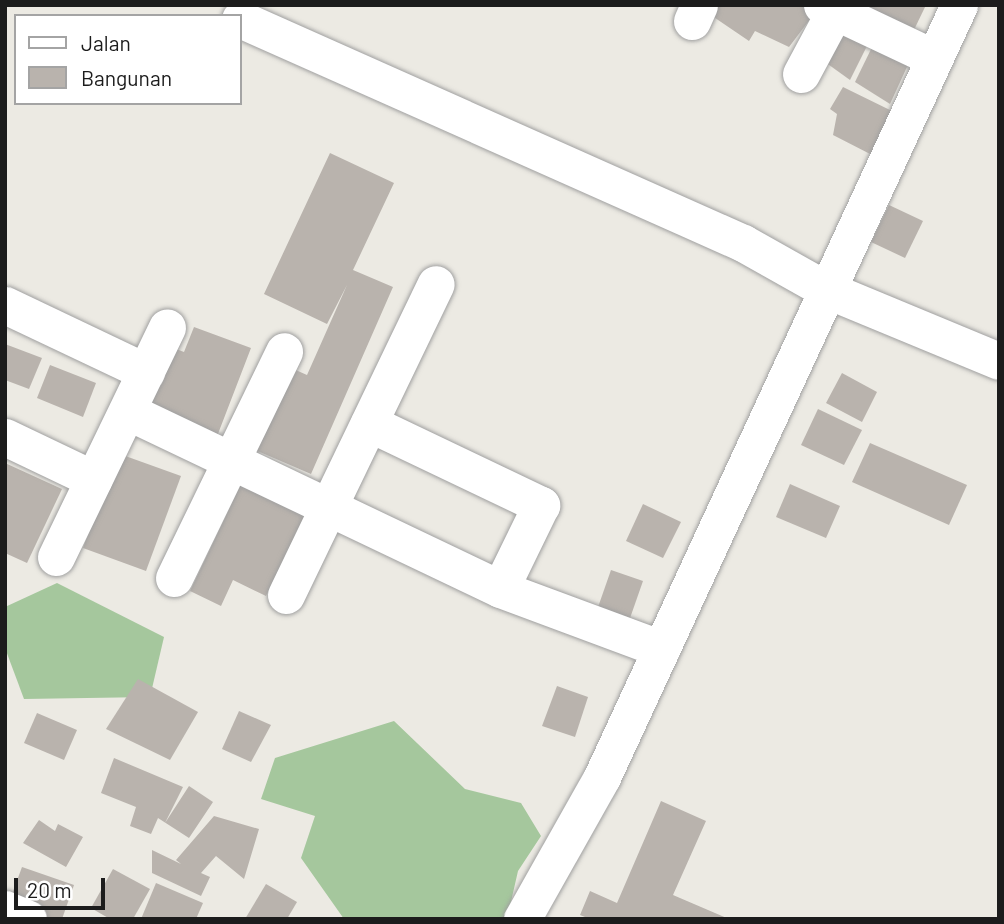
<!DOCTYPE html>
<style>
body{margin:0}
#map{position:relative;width:1004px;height:924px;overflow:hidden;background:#eceae3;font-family:Barlow,sans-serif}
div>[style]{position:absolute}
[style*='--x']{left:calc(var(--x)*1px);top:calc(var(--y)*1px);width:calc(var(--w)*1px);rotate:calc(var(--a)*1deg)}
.forest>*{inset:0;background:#a5c79d}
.building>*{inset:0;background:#b9b3ad}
.roads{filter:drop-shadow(0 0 2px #a0a0a0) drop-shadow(0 0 2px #a0a0a0)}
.minor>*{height:37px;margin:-18.5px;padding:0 18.5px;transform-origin:18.5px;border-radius:18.5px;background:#fff}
span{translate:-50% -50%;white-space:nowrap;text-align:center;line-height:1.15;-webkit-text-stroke:6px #fff;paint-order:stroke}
.frame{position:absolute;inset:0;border:7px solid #1c1c1c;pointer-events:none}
.legend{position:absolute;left:14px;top:14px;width:228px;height:91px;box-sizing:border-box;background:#fff;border:2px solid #a4a4a4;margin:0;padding:9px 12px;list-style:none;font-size:21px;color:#1c1c1c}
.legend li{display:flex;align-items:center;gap:14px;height:35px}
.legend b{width:35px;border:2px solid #a4a4a4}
.scale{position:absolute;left:14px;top:878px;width:91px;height:32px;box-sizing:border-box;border:4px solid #1c1c1c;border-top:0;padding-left:9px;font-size:21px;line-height:24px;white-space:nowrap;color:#1c1c1c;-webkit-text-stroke:5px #fff;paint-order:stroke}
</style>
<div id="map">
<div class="forest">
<div style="clip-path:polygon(57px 583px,164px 637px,150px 697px,24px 699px,5px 648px,5px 607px)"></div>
<div style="clip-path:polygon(394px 721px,465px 789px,521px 803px,541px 836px,518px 871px,507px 919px,344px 919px,301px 858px,315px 816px,261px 799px,275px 758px)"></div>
</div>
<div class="building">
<div style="clip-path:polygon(696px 5px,808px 5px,817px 10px,789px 47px,755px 31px,749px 41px)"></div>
<div style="clip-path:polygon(850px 5px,926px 5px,912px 34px)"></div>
<div style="clip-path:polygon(820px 14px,871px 38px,850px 80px,818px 57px)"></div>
<div style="clip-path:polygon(875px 41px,912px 56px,890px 104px,855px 82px)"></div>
<div style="clip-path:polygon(843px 87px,894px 112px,874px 156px,833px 135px,837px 114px,830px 109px)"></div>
<div style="clip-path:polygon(330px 153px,394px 183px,353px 270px,393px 287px,311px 474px,246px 446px,282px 364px,307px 375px,347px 285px,327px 324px,264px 294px)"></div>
<div style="clip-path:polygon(889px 205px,923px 221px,905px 258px,871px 242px)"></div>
<div style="clip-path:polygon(194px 327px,251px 348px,216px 439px,138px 409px,163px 344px,184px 352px)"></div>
<div style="clip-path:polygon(5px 344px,42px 358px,29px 389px,5px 380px)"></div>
<div style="clip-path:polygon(50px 365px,96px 383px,83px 417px,37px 398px)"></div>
<div style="clip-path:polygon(842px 373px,877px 392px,862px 422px,826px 403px)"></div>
<div style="clip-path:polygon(818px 409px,862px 430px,844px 465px,801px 445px)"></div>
<div style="clip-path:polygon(870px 443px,967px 485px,949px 525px,852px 482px)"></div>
<div style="clip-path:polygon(117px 453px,181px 476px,146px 571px,83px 548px)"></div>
<div style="clip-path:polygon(5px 463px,62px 489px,27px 563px,5px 553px)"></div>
<div style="clip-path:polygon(242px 482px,307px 513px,266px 596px,233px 580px,221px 606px,190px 591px)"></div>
<div style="clip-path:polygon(790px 484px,840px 506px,826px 538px,776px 517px)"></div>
<div style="clip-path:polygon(643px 504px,681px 522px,663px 558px,626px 541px)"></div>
<div style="clip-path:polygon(611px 570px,643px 581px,629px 621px,597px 610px)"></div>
<div style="clip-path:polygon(138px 679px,198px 712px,170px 760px,106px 729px)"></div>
<div style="clip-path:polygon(557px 686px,588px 697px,575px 737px,542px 726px)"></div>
<div style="clip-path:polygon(239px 711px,271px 725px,251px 762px,222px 749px)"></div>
<div style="clip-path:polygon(37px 713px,77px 730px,64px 760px,24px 743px)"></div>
<div style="clip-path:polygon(114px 758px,183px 787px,165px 823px,189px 786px,213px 802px,189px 838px,158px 818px,151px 834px,130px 826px,136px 807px,101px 793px)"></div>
<div style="clip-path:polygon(661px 801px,706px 821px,673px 895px,729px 919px,590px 919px,580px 915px,590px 891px,617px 903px)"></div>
<div style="clip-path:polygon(214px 816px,259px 829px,244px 879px,216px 856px,201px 873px,210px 877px,201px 896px,152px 873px,152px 850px,181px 864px,176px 860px)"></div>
<div style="clip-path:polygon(39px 820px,55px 831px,58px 824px,83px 837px,66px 867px,23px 843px)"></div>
<div style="clip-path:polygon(22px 867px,74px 885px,62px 919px,21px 919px,11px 897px)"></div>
<div style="clip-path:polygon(113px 869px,150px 889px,133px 919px,110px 919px,91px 908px)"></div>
<div style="clip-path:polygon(156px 883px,203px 903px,196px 919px,141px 919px)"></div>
<div style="clip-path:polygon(266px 884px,297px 902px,287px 919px,245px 919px)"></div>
</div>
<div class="roads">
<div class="minor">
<div style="--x:822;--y:5;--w:122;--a:25.3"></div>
<div style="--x:240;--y:19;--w:551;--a:24"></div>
<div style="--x:743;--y:243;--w:94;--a:29.3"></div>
<div style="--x:825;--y:289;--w:188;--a:22.5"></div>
<div style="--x:692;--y:21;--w:17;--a:-66"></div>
<div style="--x:801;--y:74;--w:78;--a:-61.8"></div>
<div style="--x:5;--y:305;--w:156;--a:25.4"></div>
<div style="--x:127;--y:411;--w:413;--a:25.5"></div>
<div style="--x:500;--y:589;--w:172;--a:20.4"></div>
<div style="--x:369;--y:423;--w:191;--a:25.5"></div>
<div style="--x:541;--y:505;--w:93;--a:116"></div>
<div style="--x:5;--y:437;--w:98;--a:25.5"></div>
<div style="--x:56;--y:557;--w:255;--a:-64.2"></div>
<div style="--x:174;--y:578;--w:252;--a:-64.1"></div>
<div style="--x:286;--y:595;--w:345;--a:-64.3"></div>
<div style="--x:5;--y:909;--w:25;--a:23"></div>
<div style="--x:522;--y:919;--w:163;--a:-60.6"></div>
<div style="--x:602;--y:777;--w:851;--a:-65.18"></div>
</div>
</div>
<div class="frame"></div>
<ul class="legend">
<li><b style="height:9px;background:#fff"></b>Jalan</li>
<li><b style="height:19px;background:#b9b3ad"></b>Bangunan</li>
</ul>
<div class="scale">20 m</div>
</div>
